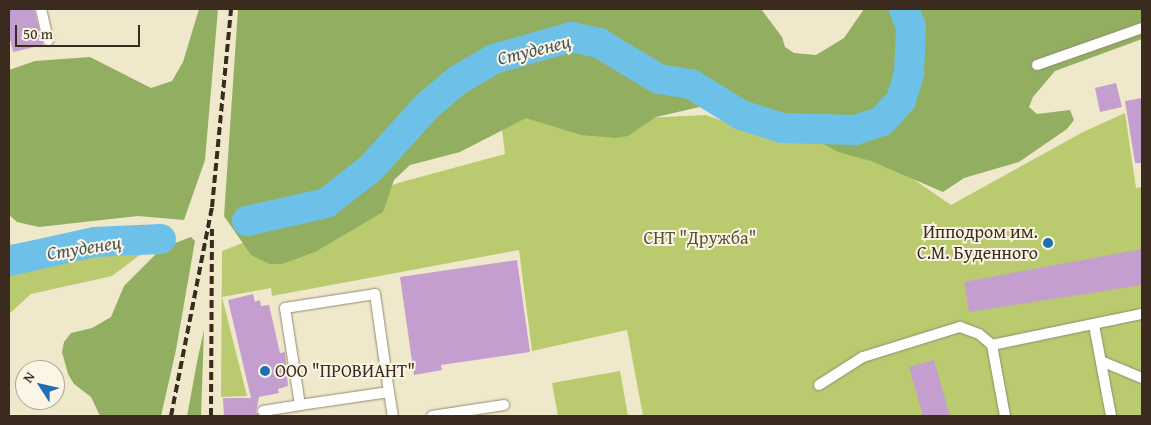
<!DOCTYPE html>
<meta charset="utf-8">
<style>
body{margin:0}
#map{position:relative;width:1151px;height:425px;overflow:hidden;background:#efe8cb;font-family:"Gentium Book Plus",serif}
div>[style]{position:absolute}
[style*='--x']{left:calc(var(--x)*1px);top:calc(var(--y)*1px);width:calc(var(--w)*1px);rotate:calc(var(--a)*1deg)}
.green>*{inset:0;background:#b9cb6e}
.forest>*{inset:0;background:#92af61}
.river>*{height:30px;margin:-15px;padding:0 15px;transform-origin:15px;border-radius:15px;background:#6dc1e9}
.building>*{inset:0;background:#c49ece}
.roads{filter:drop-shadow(0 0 1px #958974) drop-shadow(0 0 1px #958974)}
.lane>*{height:10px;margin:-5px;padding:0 5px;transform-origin:5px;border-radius:5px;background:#fff}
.rail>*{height:4px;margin-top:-2px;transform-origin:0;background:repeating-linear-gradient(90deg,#3b2a1e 0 8px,transparent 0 12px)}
.dots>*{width:14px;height:14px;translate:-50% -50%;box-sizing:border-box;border:2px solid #fcf5e5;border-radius:50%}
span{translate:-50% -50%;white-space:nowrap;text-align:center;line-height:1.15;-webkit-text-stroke:4px #fcf5e5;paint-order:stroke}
.poi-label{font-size:18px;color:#3b2a1e}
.right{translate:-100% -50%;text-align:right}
.left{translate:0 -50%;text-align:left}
.park-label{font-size:18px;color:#5a5232}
.water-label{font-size:19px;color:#4a575b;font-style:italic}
.frame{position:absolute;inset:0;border:10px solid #3b2a1e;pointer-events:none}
.north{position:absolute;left:15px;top:360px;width:50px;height:50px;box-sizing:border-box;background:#fcf5e5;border:1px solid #afa495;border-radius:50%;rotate:305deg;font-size:14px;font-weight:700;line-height:20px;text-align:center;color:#3b2a1e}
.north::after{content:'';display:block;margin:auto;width:18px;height:22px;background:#1f6fb2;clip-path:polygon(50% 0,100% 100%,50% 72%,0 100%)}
.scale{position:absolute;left:15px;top:25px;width:125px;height:22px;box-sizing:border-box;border:2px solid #3b2a1e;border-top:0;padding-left:6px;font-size:15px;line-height:18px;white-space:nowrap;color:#3b2a1e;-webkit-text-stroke:4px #fcf5e5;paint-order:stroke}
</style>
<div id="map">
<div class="green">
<div style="clip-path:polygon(498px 96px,622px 119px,706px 115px,757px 133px,874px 152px,951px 205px,1083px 132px,1125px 113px,1136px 188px,1142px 187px,1142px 416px,643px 416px,627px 330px,532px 351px,519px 250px,272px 296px,271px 288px,222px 297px,247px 396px,221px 397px,222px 251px,398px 183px,505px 154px)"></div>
<div style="clip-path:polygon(108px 227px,161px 239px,112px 276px,31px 294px,9px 314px,9px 245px)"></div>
<div style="clip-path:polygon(620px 371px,628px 416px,558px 416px,552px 383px)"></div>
</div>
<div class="forest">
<div style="clip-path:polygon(199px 9px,218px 9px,205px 160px,184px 220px,138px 216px,39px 227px,17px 222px,9px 215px,9px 70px,35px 61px,90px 57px,151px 88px,172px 81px,183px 62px)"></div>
<div style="clip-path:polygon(238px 9px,761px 9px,782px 37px,785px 47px,794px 53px,816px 55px,844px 38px,864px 9px,1142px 9px,1142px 39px,1055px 71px,1033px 97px,1029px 107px,1037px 114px,1070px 110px,1074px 120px,1067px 129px,1019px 162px,964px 178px,943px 192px,871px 161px,838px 152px,809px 136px,704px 106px,656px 117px,628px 136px,616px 138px,581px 135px,526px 118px,460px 152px,410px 165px,394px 180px,383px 212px,315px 252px,282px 264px,270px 264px,251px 255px,224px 216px)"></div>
<div style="clip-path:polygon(191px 237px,195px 241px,176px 350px,161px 416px,100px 416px,91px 397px,74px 384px,68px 374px,62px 352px,64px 342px,71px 333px,92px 328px,111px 317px,124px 286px,162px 248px)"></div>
<div style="clip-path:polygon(204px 330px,201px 416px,187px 416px,198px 357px)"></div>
</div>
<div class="river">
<div style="--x:247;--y:221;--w:81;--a:-12.8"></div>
<div style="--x:326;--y:203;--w:57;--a:-37.9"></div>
<div style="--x:371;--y:168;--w:84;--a:-47.9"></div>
<div style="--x:427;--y:106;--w:40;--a:-40"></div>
<div style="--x:458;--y:80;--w:42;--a:-30.3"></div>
<div style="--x:494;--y:59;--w:80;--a:-15.9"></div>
<div style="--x:571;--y:37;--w:29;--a:12"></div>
<div style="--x:599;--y:43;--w:70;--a:31"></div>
<div style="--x:659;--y:79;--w:32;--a:9"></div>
<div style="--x:691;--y:84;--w:59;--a:31.8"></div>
<div style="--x:741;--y:115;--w:43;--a:17.6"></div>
<div style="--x:782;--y:128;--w:73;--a:1.6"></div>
<div style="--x:855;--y:130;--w:28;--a:-18"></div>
<div style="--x:882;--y:121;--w:28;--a:-48"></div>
<div style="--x:901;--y:100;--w:28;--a:-73"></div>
<div style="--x:909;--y:73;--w:46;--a:-87.5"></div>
<div style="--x:911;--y:27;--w:19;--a:-111"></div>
<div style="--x:9;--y:261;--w:87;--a:-12.6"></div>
<div style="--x:94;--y:242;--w:67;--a:-2.6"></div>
</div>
<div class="building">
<div style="clip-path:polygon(9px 9px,34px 9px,43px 45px,13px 52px,9px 34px)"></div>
<div style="clip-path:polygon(1116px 83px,1122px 107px,1100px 112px,1095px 88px)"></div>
<div style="clip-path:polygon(1142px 98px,1142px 163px,1135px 163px,1125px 101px)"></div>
<div style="clip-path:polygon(1142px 249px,1142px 285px,969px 312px,964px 282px)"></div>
<div style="clip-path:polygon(517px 260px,530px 352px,441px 365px,442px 370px,414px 375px,400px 277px)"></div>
<div style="clip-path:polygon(253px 294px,255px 302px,260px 300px,261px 306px,269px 305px,280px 353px,285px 352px,288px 386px,278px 389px,279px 393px,259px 397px,256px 412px,259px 416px,224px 416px,223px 398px,251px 398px,228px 300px)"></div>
<div style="clip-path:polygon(934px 360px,950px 416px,923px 416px,909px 367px)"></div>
</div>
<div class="roads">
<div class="lane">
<div style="--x:41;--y:9;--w:32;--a:77"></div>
<div style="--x:1037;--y:65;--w:111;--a:-19.4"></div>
<div style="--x:1094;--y:325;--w:93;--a:79.4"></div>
<div style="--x:1101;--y:361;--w:44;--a:22.5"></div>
<div style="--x:819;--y:385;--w:52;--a:-32.5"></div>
<div style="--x:863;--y:357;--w:102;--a:-17.2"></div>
<div style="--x:960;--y:327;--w:20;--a:20"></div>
<div style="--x:979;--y:334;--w:17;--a:40"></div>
<div style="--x:389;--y:392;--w:90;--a:171.7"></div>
<div style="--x:300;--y:405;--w:98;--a:-98.8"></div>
<div style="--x:285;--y:308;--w:91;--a:-8.8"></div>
<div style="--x:375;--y:294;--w:99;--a:81.9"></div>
<div style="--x:389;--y:392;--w:24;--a:81"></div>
<div style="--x:263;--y:411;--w:37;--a:-9"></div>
<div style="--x:432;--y:416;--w:73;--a:-8.7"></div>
<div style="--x:1005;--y:416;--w:72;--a:-100.4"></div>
<div style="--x:992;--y:345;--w:153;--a:-11.7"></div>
</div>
</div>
<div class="rail">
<div style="--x:171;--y:416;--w:213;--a:-78.9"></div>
<div style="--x:212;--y:207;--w:199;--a:-84.5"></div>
<div style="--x:211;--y:416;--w:187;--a:-89.7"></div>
</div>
<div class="dots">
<div style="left:1048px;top:243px;background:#1f6fb2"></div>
<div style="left:265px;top:371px;background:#1f6fb2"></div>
</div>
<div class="poi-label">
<span class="right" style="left:1038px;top:243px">Ипподром им.<br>С.М. Буденного</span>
<span class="left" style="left:275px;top:371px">ООО "ПРОВИАНТ"</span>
</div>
<div class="park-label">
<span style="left:700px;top:238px">СНТ "Дружба"</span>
</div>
<div class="water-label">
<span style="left:534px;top:50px;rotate:-14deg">Студенец</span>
<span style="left:84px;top:248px;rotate:-9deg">Студенец</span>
</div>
<div class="frame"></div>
<div class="north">N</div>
<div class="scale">50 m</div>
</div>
